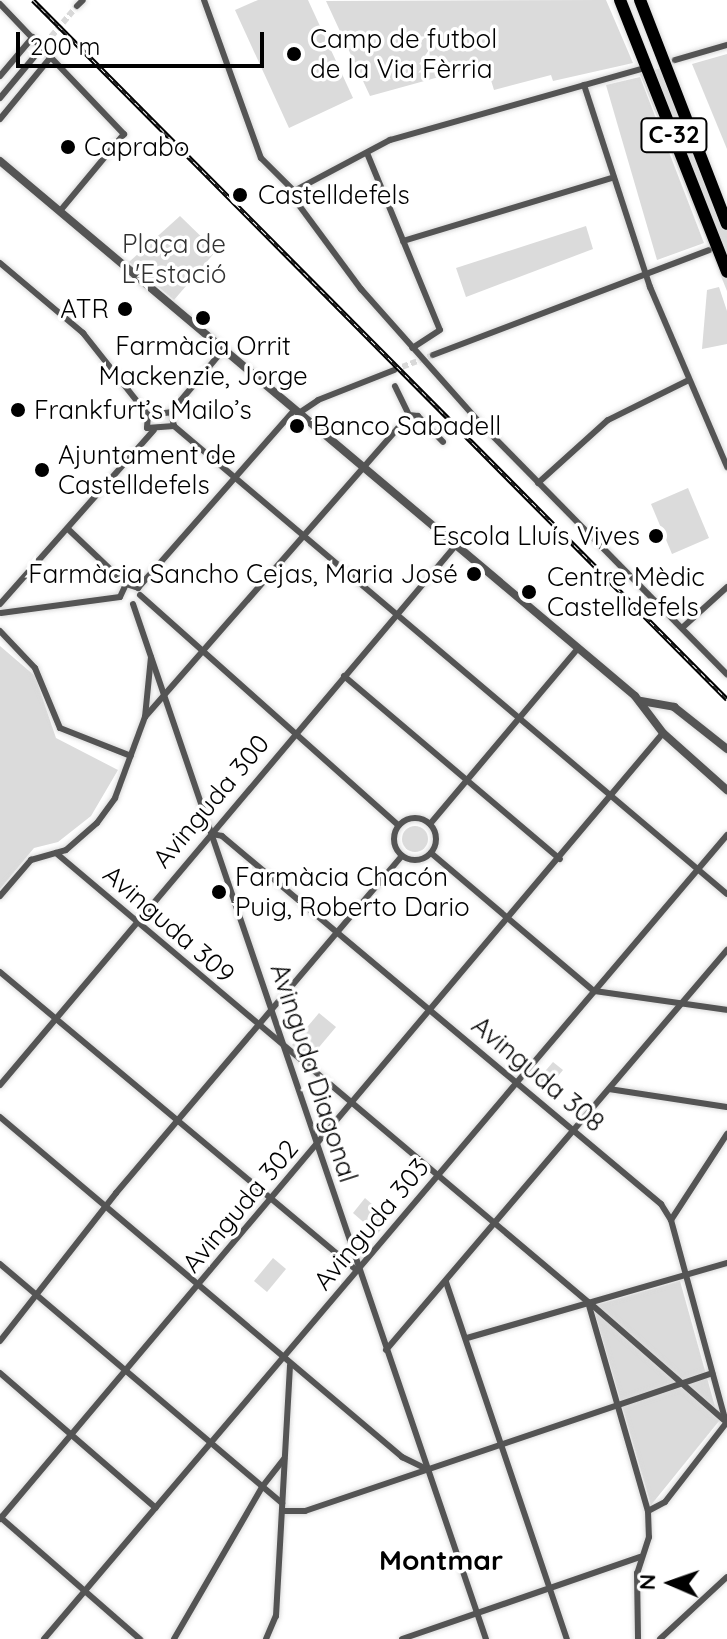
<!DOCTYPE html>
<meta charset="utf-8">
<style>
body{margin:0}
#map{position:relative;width:727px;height:1639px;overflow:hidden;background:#fff;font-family:Quicksand,sans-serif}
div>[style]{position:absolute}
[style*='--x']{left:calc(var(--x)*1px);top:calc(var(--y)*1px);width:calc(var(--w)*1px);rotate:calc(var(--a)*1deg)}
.green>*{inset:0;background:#dbdbdb}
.round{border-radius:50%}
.minor-tunnel>*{height:6px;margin-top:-3px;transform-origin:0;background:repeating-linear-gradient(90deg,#d9d9d9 0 6px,transparent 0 9px)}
.roads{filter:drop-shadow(0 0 2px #dbdbdb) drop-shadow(0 0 2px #dbdbdb)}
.minor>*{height:6px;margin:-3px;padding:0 3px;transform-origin:3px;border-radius:3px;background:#545454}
.minor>.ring{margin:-3px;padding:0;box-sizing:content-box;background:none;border:6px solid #545454;border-radius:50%}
.tertiary>*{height:8px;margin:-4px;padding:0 4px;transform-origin:4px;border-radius:4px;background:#545454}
.motorway>*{height:12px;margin:-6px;padding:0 6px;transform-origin:6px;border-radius:6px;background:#000}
.rail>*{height:5px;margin-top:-2.5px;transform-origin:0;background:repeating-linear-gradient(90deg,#fff 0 6px,#000 0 12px);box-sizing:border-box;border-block:2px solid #000}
.dots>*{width:22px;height:22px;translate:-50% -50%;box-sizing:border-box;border:4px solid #fff;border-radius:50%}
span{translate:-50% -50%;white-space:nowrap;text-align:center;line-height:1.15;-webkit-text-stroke:7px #fff;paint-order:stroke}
.shield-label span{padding:2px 6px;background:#fff;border:2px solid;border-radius:6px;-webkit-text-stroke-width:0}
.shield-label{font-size:24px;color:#000;font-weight:700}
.poi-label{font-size:26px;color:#000}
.left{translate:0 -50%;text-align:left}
.right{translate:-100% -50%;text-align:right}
.park-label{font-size:26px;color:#323232}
.street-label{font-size:26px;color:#000}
.neighbourhood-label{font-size:28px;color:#000;font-weight:700}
.north{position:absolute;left:631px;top:1543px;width:80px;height:80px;-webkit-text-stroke:6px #fff;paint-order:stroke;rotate:272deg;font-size:22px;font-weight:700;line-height:32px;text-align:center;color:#000}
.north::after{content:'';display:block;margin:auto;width:28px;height:36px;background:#000;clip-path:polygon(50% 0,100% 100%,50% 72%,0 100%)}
.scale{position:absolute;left:16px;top:32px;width:248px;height:36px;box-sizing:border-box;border:4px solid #000;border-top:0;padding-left:10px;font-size:24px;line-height:28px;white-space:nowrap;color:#000;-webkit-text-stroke:6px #fff;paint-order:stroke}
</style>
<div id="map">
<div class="green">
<div style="clip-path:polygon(258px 0,308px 0,353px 98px,289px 128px,235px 10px)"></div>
<div style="clip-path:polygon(606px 0,633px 63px,553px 81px,551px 75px,494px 90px,486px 64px,370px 96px,326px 1px)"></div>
<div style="clip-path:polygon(727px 54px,727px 149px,692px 64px)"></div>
<div style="clip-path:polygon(672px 65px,727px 210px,727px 291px,640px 74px)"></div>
<div style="clip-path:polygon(640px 77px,704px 243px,657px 260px,606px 85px)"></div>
<div style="clip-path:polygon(180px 216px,216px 251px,174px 300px,129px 262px)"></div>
<div style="clip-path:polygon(586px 226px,593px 249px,466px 297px,456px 268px)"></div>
<div style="clip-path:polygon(719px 287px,727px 311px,727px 344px,702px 349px,707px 290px)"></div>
<div style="clip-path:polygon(688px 488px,709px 538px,672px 554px,651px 504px)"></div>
<div style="clip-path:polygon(0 646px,35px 676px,56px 738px,118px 770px,91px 816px,58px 842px,34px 848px,0 889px)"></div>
<div class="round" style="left:402px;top:826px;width:26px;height:26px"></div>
<div style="clip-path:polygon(319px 1013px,336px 1027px,309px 1059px,292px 1045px)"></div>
<div style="clip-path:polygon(553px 1062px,563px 1070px,544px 1093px,534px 1084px)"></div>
<div style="clip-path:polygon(365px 1198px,390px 1220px,377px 1234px,353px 1213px)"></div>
<div style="clip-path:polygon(273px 1258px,286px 1269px,267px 1292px,254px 1281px)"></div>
<div style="clip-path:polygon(680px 1281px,719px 1421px,651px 1505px,593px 1306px)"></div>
</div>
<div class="minor-tunnel">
<div style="--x:34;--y:57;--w:67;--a:-49.9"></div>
<div style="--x:394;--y:370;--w:42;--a:-21"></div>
</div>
<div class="roads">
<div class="minor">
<div style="--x:204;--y:0;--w:168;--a:70.2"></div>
<div style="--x:261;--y:158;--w:47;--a:45"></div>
<div style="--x:294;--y:191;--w:14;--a:73"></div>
<div style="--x:298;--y:204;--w:106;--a:53.5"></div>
<div style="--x:361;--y:289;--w:178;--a:48.4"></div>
<div style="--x:479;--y:422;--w:354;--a:45.5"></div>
<div style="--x:0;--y:4;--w:180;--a:46.4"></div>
<div style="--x:124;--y:134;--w:100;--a:129.7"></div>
<div style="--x:77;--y:6;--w:8;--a:-45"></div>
<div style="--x:675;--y:60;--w:54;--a:-16.1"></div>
<div style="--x:0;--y:76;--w:51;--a:-49.8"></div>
<div style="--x:584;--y:85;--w:213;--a:71.9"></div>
<div style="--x:650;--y:287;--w:196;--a:66.8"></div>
<div style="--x:0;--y:98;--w:53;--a:-50.3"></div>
<div style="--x:0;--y:119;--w:80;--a:-50.6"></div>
<div style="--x:367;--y:153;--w:191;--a:67.6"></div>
<div style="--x:440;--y:330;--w:33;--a:147"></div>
<div style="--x:294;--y:191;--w:109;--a:-28"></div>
<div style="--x:390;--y:140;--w:264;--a:-15.8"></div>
<div style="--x:403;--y:241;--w:218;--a:-16.8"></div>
<div style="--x:0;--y:263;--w:109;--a:40.1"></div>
<div style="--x:83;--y:333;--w:105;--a:51.6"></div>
<div style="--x:433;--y:355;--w:295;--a:-20.8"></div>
<div style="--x:171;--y:412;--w:14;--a:78"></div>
<div style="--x:174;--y:426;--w:27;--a:176"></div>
<div style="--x:147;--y:428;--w:13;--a:-86"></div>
<div style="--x:148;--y:415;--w:23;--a:-7"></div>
<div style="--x:171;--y:412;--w:81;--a:-50"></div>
<div style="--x:299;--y:413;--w:23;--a:-34"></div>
<div style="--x:318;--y:400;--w:82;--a:-21.5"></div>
<div style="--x:409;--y:415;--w:9;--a:6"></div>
<div style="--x:418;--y:416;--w:36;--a:46"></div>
<div style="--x:174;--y:426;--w:724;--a:40.24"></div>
<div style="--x:538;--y:483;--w:94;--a:-42"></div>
<div style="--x:608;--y:420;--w:90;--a:-26.3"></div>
<div style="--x:68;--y:529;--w:80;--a:43.5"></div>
<div style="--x:138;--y:588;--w:238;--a:-48.7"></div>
<div style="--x:140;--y:595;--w:346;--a:41.7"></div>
<div style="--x:120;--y:597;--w:14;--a:-65"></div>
<div style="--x:126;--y:584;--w:13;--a:18"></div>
<div style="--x:0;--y:604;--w:232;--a:-48.5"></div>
<div style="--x:133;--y:604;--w:1094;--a:71.17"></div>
<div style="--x:1;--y:613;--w:120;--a:-7.7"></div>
<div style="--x:682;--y:628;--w:61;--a:-42.3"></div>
<div style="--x:0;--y:631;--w:51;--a:46.6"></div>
<div style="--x:35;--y:668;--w:65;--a:67.4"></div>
<div style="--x:60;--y:728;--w:76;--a:21.5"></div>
<div style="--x:344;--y:676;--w:283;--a:40.3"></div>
<div style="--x:145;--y:717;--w:60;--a:-84.3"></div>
<div class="ring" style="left:394px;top:818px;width:36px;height:36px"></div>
<div style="--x:430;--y:824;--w:230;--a:-49.9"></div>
<div style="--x:212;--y:834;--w:10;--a:11"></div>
<div style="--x:222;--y:836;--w:573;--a:39.97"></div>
<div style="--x:661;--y:1204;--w:19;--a:58"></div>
<div style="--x:671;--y:1220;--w:209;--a:74.8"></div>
<div style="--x:56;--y:853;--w:696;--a:40.16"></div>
<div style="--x:588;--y:1302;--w:217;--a:74"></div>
<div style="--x:648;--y:1511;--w:26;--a:88"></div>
<div style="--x:649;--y:1537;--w:38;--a:108"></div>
<div style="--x:637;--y:1573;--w:66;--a:89.1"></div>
<div style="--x:431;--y:853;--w:214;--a:40.3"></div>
<div style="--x:594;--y:991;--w:134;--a:8.1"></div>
<div style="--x:0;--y:896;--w:48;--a:-49.3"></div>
<div style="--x:31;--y:860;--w:36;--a:-16"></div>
<div style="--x:66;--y:850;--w:41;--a:-41.1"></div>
<div style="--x:97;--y:823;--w:31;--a:-54"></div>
<div style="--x:115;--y:798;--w:86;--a:-69.7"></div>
<div style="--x:145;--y:717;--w:401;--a:-48.8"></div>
<div style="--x:409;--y:415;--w:32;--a:-116"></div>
<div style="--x:0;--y:972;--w:465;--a:39.9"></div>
<div style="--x:0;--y:1085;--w:707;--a:-49.82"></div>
<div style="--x:609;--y:1089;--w:119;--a:8.7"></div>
<div style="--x:0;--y:1117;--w:527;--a:40.22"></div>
<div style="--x:402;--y:1457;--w:30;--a:26"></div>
<div style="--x:671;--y:1220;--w:103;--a:-56.9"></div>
<div style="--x:0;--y:1264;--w:370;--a:40.3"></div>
<div style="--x:446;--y:1282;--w:377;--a:71.3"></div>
<div style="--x:591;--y:1304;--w:176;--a:41.1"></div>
<div style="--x:467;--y:1338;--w:271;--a:-16.1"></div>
<div style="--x:0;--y:1341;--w:188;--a:-51.9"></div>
<div style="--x:116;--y:1193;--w:442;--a:-49.7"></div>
<div style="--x:386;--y:1350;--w:526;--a:-49.55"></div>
<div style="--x:0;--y:1373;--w:206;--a:40.9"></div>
<div style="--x:282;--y:1511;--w:23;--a:0"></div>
<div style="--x:305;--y:1511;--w:430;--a:-18.7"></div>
<div style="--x:648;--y:1511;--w:19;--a:-28"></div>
<div style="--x:665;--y:1502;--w:101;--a:-52.2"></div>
<div style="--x:0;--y:1517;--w:186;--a:41.1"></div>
<div style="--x:0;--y:1519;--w:1028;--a:-49.85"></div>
<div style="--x:44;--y:1639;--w:1055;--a:-49.65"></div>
<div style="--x:174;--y:1639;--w:176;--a:-59.9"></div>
<div style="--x:262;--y:1487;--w:36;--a:-52"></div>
<div style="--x:266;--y:1639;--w:25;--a:-67"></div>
<div style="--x:276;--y:1616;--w:251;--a:-86.8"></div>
<div style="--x:402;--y:1639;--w:252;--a:-19"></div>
<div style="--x:660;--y:1639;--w:91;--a:-42.8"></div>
</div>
<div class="tertiary">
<div style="--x:0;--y:161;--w:830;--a:40.11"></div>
<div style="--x:635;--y:696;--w:46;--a:52.9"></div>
<div style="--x:663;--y:733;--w:86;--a:41.7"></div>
<div style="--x:641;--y:701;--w:34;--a:10"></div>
<div style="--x:674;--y:707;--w:68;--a:38.4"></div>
</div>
<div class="motorway">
<div style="--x:620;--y:0;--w:292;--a:68.5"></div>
<div style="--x:640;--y:0;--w:240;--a:68.8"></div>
</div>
</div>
<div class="rail">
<div style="--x:33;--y:0;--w:985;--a:45.21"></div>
</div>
<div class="dots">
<div style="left:294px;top:54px;background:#000"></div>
<div style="left:68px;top:147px;background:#000"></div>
<div style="left:240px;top:195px;background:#000"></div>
<div style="left:125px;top:309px;background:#000"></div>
<div style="left:203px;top:318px;background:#000"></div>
<div style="left:18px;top:410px;background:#000"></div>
<div style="left:297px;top:426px;background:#000"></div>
<div style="left:42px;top:470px;background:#000"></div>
<div style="left:656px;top:536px;background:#000"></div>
<div style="left:474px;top:574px;background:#000"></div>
<div style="left:529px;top:592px;background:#000"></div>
<div style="left:219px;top:892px;background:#000"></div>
</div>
<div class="shield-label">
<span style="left:674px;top:135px">C-32</span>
</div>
<div class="poi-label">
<span class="left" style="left:310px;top:54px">Camp de futbol<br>de la Via Fèrria</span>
<span class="left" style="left:84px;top:147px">Caprabo</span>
<span class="left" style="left:258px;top:195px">Castelldefels</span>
<span class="right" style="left:109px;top:309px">ATR</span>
<span style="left:203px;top:361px">Farmàcia Orrit<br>Mackenzie, Jorge</span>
<span class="left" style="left:34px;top:410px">Frankfurt’s Mailo’s</span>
<span class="left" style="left:313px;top:426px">Banco Sabadell</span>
<span class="left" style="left:58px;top:470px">Ajuntament de<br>Castelldefels</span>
<span class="right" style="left:640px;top:536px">Escola Lluís Vives</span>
<span class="right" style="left:458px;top:574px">Farmàcia Sancho Cejas, Maria José</span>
<span class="left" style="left:547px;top:592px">Centre Mèdic<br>Castelldefels</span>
<span class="left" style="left:235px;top:892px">Farmàcia Chacón<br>Puig, Roberto Dario</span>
</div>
<div class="park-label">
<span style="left:174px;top:259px">Plaça de<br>L'Estació</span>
</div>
<div class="street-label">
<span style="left:211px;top:801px;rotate:-50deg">Avinguda 300</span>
<span style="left:169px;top:924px;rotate:41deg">Avinguda 309</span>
<span style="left:314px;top:1073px;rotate:72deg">Avinguda Diagonal</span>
<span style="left:538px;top:1074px;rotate:40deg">Avinguda 308</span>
<span style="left:240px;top:1206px;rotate:-50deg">Avinguda 302</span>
<span style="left:371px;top:1224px;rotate:-50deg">Avinguda 303</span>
</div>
<div class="neighbourhood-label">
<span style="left:441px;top:1560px">Montmar</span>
</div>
<div class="north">N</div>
<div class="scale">200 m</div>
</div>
